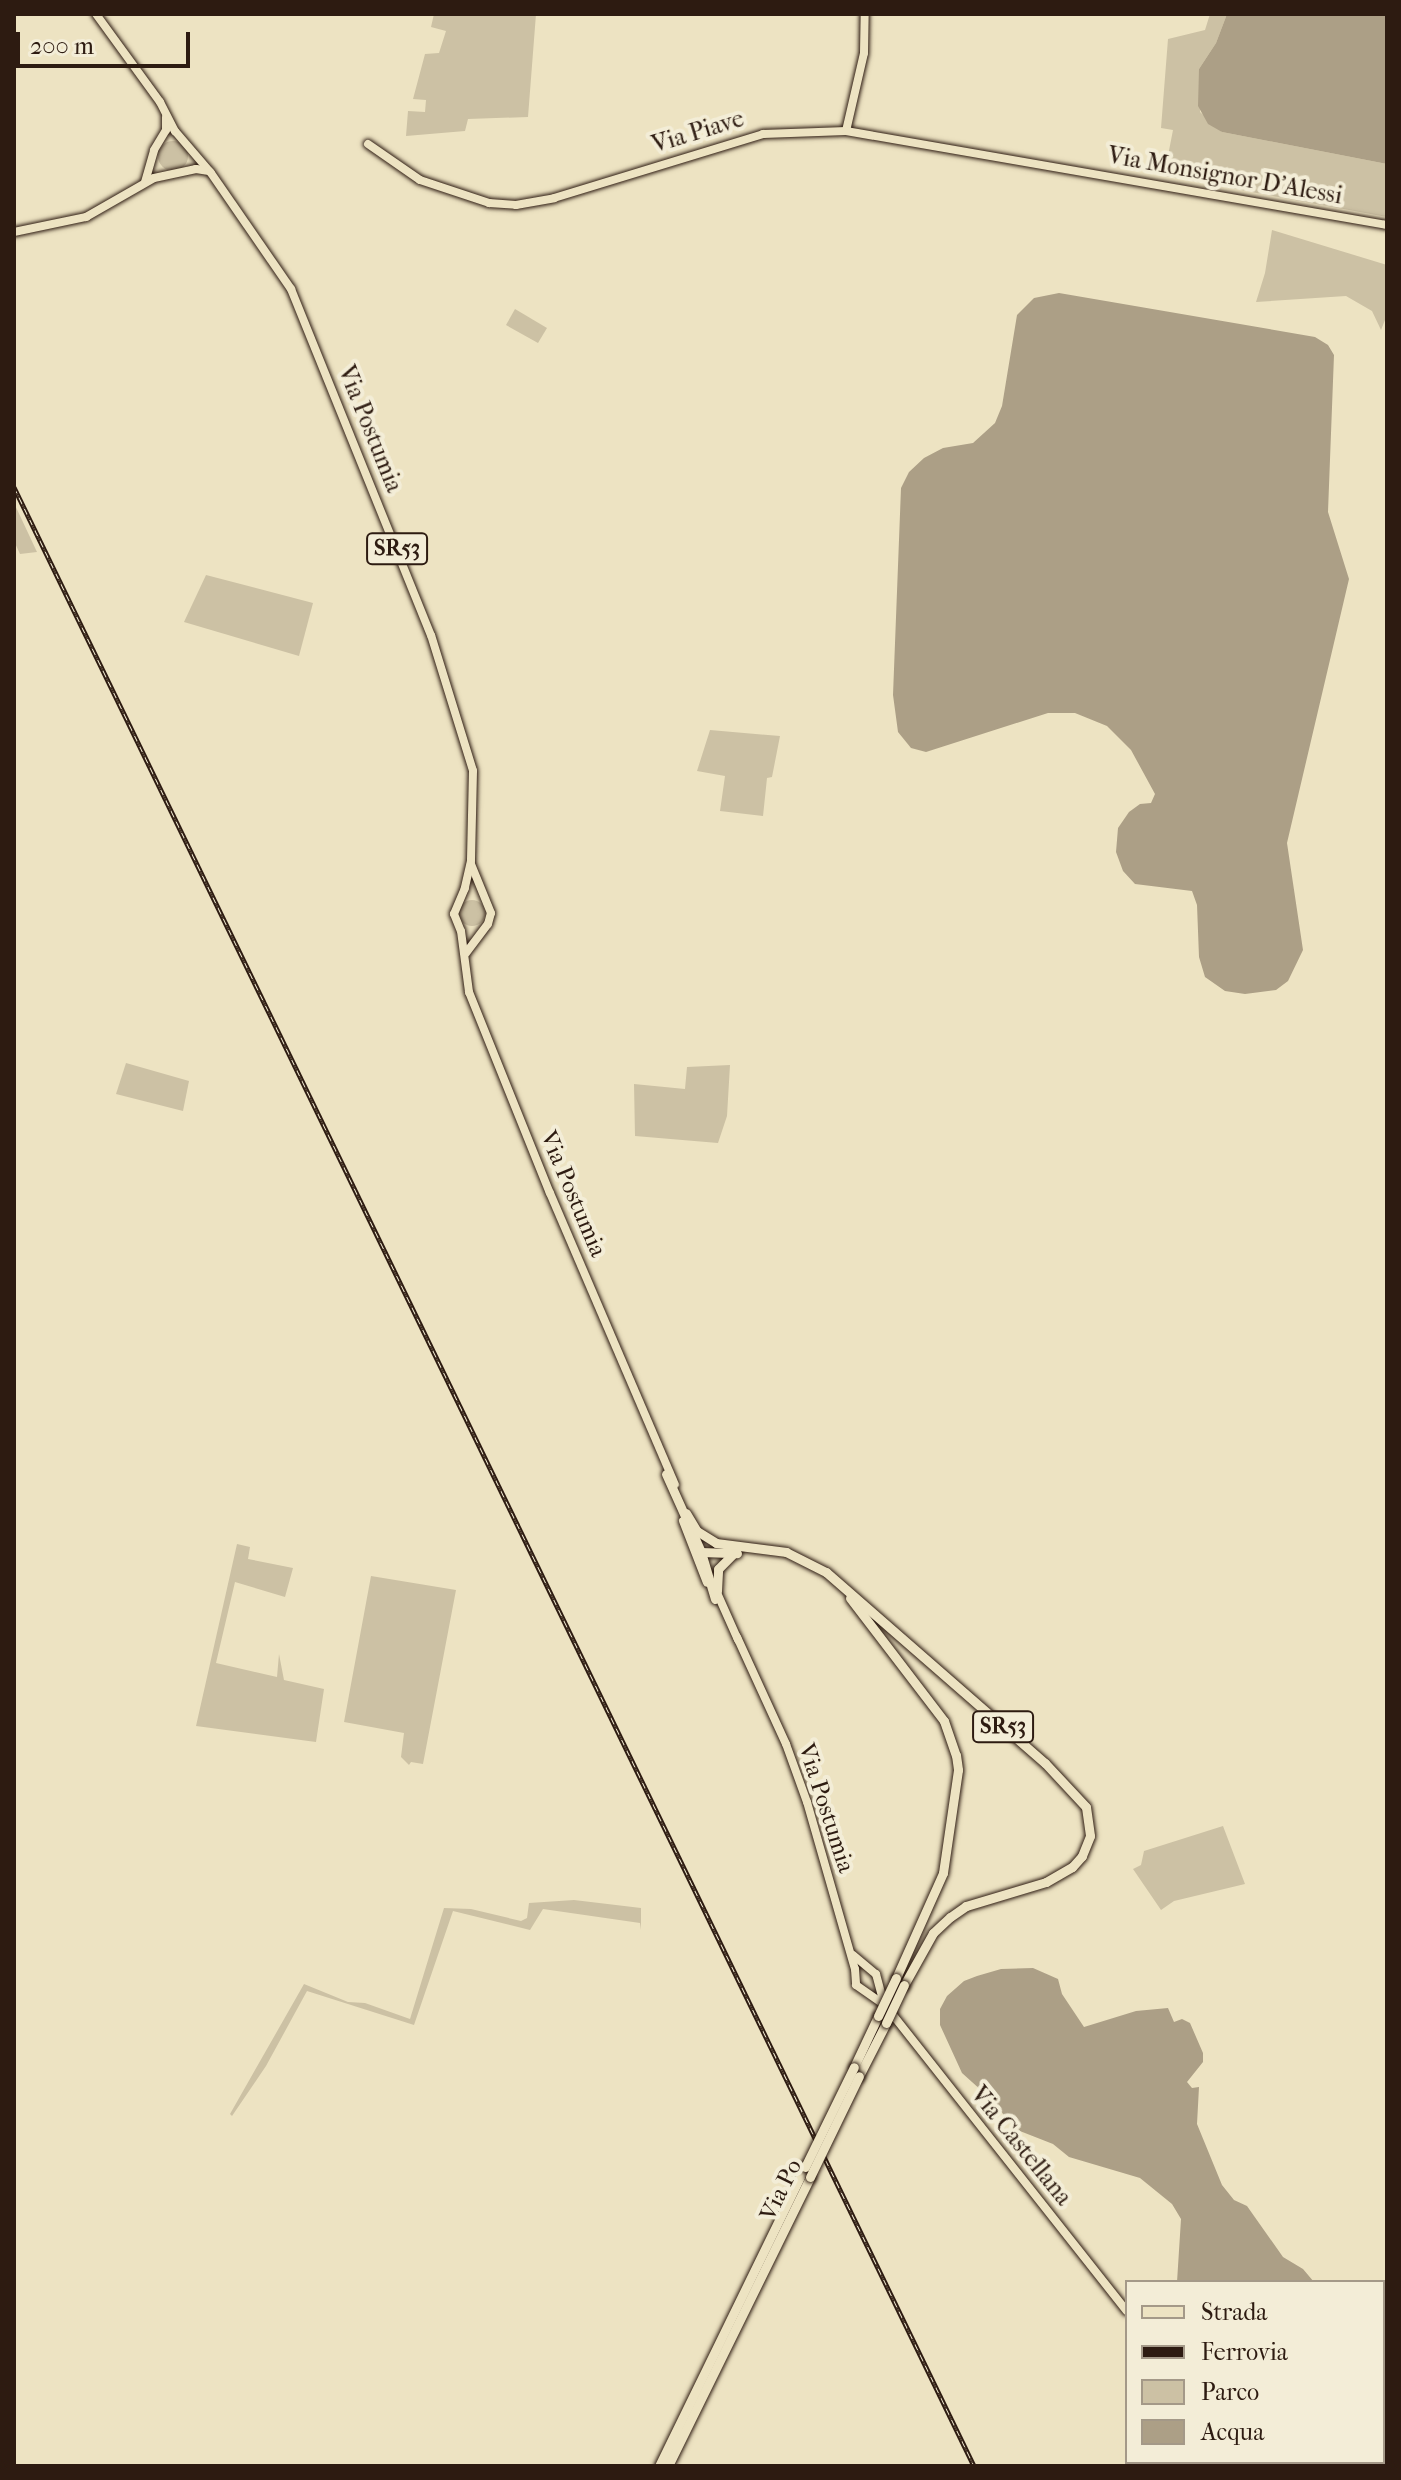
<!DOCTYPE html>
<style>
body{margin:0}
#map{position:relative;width:1401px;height:2480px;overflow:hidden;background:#ede3c2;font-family:"IM FELL French Canon",serif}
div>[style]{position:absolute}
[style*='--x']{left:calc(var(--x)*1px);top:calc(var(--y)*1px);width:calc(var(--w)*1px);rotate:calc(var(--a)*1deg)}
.green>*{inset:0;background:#ccc1a4}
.round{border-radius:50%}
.water>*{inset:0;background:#ac9f86}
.roads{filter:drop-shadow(0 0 2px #2d1b11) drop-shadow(0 0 2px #2d1b11)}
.major>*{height:8px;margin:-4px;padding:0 4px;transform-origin:4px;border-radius:4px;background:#ede3c2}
.highway>*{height:9px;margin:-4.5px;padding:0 4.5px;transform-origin:4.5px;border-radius:4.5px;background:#ede3c2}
.rail>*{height:5px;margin-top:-2.5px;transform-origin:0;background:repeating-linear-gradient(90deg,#f3edd7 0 6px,#2d1b11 0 12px);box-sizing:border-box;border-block:2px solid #2d1b11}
.bridges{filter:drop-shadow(0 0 2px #2d1b11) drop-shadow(0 0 2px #2d1b11)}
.highway-bridge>*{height:9px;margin:-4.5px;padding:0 4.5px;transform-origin:4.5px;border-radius:4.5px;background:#ede3c2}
span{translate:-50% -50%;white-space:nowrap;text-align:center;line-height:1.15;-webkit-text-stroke:8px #f3edd7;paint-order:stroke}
.shield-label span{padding:2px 6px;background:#f3edd7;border:2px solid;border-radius:6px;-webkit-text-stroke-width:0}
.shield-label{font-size:22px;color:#2d1b11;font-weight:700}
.street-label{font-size:24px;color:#2d1b11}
.frame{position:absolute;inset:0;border:16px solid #2d1b11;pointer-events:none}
.legend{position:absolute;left:1125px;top:2280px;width:260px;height:184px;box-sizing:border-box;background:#f3edd7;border:2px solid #a49988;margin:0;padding:10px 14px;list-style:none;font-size:24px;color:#2d1b11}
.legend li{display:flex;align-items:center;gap:16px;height:40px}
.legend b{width:40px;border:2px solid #a49988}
.scale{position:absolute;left:16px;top:32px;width:174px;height:36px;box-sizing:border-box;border:4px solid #2d1b11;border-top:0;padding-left:10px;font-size:24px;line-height:28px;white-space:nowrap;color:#2d1b11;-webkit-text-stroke:6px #f3edd7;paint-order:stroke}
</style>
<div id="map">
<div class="green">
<div style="clip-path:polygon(434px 14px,536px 14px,528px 117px,468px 119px,465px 131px,406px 136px,408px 111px,425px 112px,426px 100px,413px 99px,425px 54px,439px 53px,446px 31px,431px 27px)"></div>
<div style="clip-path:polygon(1210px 14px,1227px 14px,1216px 43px,1199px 69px,1200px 112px,1222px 132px,1387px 164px,1387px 217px,1164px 176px,1173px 130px,1161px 128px,1168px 39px,1205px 30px)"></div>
<div class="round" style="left:158px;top:141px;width:30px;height:30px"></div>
<div style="clip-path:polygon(1272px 230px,1387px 265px,1387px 315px,1381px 330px,1372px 311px,1346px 296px,1256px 302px,1265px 273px)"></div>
<div style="clip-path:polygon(515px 309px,547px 328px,538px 343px,506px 325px)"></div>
<div style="clip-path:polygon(14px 503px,37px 552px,20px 554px,14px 541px)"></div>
<div style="clip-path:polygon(206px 575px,313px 603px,299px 656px,184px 622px)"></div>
<div style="clip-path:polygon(710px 730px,780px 736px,772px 777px,767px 778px,763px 816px,720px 811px,725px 776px,697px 771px)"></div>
<div class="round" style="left:459px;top:900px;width:26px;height:26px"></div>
<div style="clip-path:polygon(126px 1063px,189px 1081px,183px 1111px,116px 1094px)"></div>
<div style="clip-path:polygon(730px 1065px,727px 1116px,718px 1143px,635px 1136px,634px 1084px,685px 1089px,687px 1067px)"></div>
<div style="clip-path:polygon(237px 1544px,250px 1547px,248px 1559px,293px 1568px,285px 1597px,235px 1582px,216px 1663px,277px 1677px,279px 1654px,284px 1680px,324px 1689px,316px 1742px,196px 1726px)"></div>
<div style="clip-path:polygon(371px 1576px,456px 1590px,423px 1764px,411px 1762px,409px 1765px,401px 1757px,404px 1733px,344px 1722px)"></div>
<div style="clip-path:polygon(1223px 1826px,1245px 1884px,1174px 1901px,1161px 1910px,1133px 1869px,1141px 1865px,1144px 1851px)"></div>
<div style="clip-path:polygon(574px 1900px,641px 1908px,641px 1930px,640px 1923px,543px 1909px,530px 1930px,453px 1911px,414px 2025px,307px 1991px,266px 2066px,232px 2116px,230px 2114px,304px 1984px,348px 2002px,365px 2003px,410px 2019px,444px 1908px,471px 1909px,521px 1921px,527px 1918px,529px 1903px)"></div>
</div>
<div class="water">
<div style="clip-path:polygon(1227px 14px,1387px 14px,1387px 164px,1222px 132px,1208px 124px,1198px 106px,1199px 69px,1216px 43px)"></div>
<div style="clip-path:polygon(1059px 293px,1315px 337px,1328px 345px,1334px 355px,1328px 512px,1349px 579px,1287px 843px,1303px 950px,1288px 981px,1276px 990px,1245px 994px,1225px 991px,1205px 977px,1199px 957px,1197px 905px,1192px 891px,1135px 884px,1123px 871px,1116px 852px,1118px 828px,1129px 812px,1140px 804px,1151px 803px,1155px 794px,1131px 750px,1107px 726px,1075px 713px,1048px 713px,926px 752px,911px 748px,898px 732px,893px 695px,901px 488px,909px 472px,924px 458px,943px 448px,973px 443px,995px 423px,1002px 406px,1017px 315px,1034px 298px)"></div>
<div style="clip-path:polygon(1033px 1968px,1058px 1979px,1062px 1994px,1084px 2027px,1136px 2011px,1168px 2008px,1174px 2022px,1182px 2019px,1190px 2023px,1203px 2053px,1203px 2062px,1187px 2082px,1192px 2088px,1199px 2087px,1197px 2124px,1222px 2185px,1234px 2200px,1247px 2206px,1283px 2257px,1303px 2269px,1314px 2282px,1177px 2282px,1181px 2219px,1172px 2204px,1140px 2178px,1069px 2157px,1053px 2144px,1015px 2129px,992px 2100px,962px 2073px,940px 2025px,940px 2009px,947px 1996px,964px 1981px,977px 1976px,1001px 1969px)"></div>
</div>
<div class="roads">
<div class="major">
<div style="--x:96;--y:14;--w:109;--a:54"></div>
<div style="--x:160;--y:102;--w:33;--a:63"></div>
<div style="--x:175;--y:131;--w:55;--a:49.4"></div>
<div style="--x:211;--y:173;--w:141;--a:55.4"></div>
<div style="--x:291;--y:289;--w:373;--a:68"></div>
<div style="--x:431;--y:635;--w:142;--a:72.8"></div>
<div style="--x:473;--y:771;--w:90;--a:91.3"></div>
<div style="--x:471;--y:861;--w:28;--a:103"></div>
<div style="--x:465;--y:888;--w:28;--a:113"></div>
<div style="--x:454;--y:914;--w:18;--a:68"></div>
<div style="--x:461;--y:931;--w:62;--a:82.5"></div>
<div style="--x:469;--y:992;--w:217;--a:68.1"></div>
<div style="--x:550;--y:1193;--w:317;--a:66.8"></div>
<div style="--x:846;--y:131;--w:80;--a:-77"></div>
<div style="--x:864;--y:53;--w:39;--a:-89"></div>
<div style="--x:368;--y:144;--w:63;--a:34.7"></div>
<div style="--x:420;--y:180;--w:73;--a:18.4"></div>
<div style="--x:489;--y:203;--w:27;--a:4"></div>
<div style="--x:516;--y:205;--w:39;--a:-10"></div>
<div style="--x:554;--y:198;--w:219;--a:-17"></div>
<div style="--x:763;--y:134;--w:83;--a:-2.1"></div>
<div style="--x:846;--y:131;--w:549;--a:9.86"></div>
<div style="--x:145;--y:182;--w:33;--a:-74"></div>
<div style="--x:154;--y:150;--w:23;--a:-59"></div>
<div style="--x:166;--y:130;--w:13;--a:-90"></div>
<div style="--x:14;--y:232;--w:74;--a:-11.8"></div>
<div style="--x:86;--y:217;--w:78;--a:-29.8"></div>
<div style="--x:154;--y:178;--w:43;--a:-12.1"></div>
<div style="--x:196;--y:169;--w:13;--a:9"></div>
<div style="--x:466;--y:953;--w:36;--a:-53"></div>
<div style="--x:488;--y:924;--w:11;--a:-75"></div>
<div style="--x:491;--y:913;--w:53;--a:-112.2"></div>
<div style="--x:683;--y:1521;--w:66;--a:68.8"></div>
<div style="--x:714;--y:1586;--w:59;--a:66"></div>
<div style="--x:737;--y:1637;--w:118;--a:65.4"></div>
<div style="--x:786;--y:1744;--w:62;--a:70.1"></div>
<div style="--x:807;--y:1802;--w:174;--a:74"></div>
<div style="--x:855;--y:1969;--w:16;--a:86"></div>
<div style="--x:856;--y:1985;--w:35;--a:35"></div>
<div style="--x:885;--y:2005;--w:390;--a:51.7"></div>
<div style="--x:853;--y:1955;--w:30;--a:40"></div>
<div style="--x:876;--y:1974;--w:28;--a:75"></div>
<div style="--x:1354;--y:2462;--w:12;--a:20"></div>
</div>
<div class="highway">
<div style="--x:666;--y:1474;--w:85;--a:65.8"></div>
<div style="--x:701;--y:1552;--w:49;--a:73.4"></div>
<div style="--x:686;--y:1513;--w:21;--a:59"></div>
<div style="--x:697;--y:1531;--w:22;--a:32"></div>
<div style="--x:716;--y:1543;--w:71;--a:7.3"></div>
<div style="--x:786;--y:1552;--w:45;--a:26.6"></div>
<div style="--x:826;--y:1572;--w:291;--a:41.1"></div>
<div style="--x:1045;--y:1763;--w:60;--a:47"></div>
<div style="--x:1086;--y:1807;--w:29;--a:82"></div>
<div style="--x:1090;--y:1836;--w:22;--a:112"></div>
<div style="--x:1082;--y:1856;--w:15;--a:132"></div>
<div style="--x:1072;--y:1867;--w:30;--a:150"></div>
<div style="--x:1046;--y:1882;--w:84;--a:163.3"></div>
<div style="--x:966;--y:1906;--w:19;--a:145"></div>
<div style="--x:950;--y:1917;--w:23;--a:137"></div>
<div style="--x:933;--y:1933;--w:60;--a:119.1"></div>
<div style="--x:701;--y:1552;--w:36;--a:2"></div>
<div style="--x:717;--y:1591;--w:22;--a:-87"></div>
<div style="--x:718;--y:1569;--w:21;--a:-45"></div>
<div style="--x:850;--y:1598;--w:155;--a:52.6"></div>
<div style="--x:944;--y:1721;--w:36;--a:71"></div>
<div style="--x:956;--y:1755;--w:15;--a:82"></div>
<div style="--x:958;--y:1770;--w:104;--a:98.3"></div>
<div style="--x:943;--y:1873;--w:115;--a:114.1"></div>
<div style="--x:854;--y:2067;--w:56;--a:-64.8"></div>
<div style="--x:859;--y:2076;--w:59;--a:-63"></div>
<div style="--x:659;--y:2466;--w:333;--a:-64"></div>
<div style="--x:668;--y:2466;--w:322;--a:-63.8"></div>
</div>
</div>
<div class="rail">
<div style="--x:14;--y:487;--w:2200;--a:64.12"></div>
</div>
<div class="bridges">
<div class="highway-bridge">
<div style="--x:878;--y:2016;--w:42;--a:-64.7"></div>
<div style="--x:886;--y:2023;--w:42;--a:-64.7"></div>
<div style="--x:805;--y:2167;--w:111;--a:-63.9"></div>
<div style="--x:810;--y:2177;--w:112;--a:-64.1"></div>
</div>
</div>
<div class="shield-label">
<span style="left:397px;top:549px">SR53</span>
<span style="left:1003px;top:1727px">SR53</span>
</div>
<div class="street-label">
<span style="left:698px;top:132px;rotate:-17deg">Via Piave</span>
<span style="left:1225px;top:176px;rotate:10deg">Via Monsignor D'Alessi</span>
<span style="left:370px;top:429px;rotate:68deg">Via Postumia</span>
<span style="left:573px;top:1194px;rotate:67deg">Via Postumia</span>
<span style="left:826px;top:1808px;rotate:72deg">Via Postumia</span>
<span style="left:1021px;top:2146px;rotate:51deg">Via Castellana</span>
<span style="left:781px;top:2190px;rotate:-64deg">Via Po</span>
</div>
<div class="frame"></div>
<ul class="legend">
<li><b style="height:10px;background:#ede3c2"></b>Strada</li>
<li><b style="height:10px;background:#2d1b11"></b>Ferrovia</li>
<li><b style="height:22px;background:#ccc1a4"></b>Parco</li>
<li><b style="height:22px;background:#ac9f86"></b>Acqua</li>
</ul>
<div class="scale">200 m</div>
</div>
